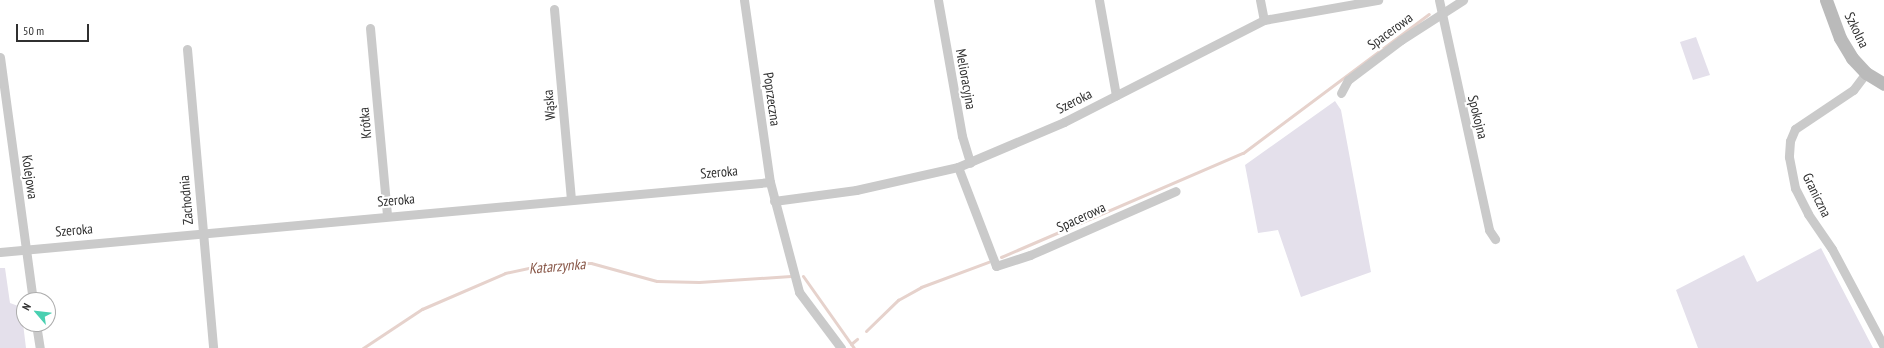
<!DOCTYPE html>
<meta charset="utf-8">
<style>
body{margin:0}
#map{position:relative;width:1884px;height:348px;overflow:hidden;background:#fff;font-family:"PT Sans Narrow",sans-serif}
div>[style]{position:absolute}
[style*='--x']{left:calc(var(--x)*1px);top:calc(var(--y)*1px);width:calc(var(--w)*1px);rotate:calc(var(--a)*1deg)}
.green>*{inset:0;background:#e4e0eb}
.stream>*{height:3px;margin:-1.5px;padding:0 1.5px;transform-origin:1.5px;border-radius:1.5px;background:#e6d2cc}
.street>*{height:9px;margin:-4.5px;padding:0 4.5px;transform-origin:4.5px;border-radius:4.5px;background:#cacaca}
.secondary>*{height:13px;margin:-6.5px;padding:0 6.5px;transform-origin:6.5px;border-radius:6.5px;background:#bababa}
span{translate:-50% -50%;white-space:nowrap;text-align:center;line-height:1.15;-webkit-text-stroke:4px #fff;paint-order:stroke}
.street-label{font-size:14px;color:#303030}
.water-label{font-size:15px;color:#885748;font-style:italic}
.north{position:absolute;left:16px;top:292px;width:40px;height:40px;box-sizing:border-box;background:#fff;border:1px solid #acacac;border-radius:50%;rotate:298deg;font-size:11px;font-weight:700;line-height:16px;text-align:center;color:#303030}
.north::after{content:'';display:block;margin:auto;width:14px;height:18px;background:#4ad0b1;clip-path:polygon(50% 0,100% 100%,50% 72%,0 100%)}
.scale{position:absolute;left:16px;top:24px;width:73px;height:18px;box-sizing:border-box;border:2px solid #303030;border-top:0;padding-left:5px;font-size:12px;line-height:14px;white-space:nowrap;color:#303030;-webkit-text-stroke:3px #fff;paint-order:stroke}
</style>
<div id="map">
<div class="green">
<div style="clip-path:polygon(1696px 37px,1710px 75px,1693px 80px,1680px 42px)"></div>
<div style="clip-path:polygon(1335px 101px,1341px 110px,1371px 272px,1301px 297px,1278px 230px,1258px 233px,1245px 165px)"></div>
<div style="clip-path:polygon(1821px 248px,1873px 348px,1698px 348px,1676px 290px,1744px 255px,1757px 282px)"></div>
<div style="clip-path:polygon(0 268px,5px 268px,10px 303px,21px 307px,26px 348px,0 348px)"></div>
</div>
<div class="stream">
<div style="--x:1001;--y:257;--w:263;--a:-23.3"></div>
<div style="--x:1243;--y:153;--w:232;--a:-36.8"></div>
<div style="--x:803;--y:276;--w:88;--a:54.7"></div>
<div style="--x:866;--y:331;--w:45;--a:-44.1"></div>
<div style="--x:898;--y:300;--w:26;--a:-29"></div>
<div style="--x:921;--y:287;--w:72;--a:-20.5"></div>
<div style="--x:851;--y:344;--w:8;--a:-40"></div>
<div style="--x:363;--y:348;--w:71;--a:-33.5"></div>
<div style="--x:422;--y:309;--w:90;--a:-23.4"></div>
<div style="--x:505;--y:273;--w:43;--a:-12.1"></div>
<div style="--x:547;--y:264;--w:44;--a:-1.3"></div>
<div style="--x:591;--y:263;--w:68;--a:15.3"></div>
<div style="--x:657;--y:281;--w:42;--a:1.4"></div>
<div style="--x:699;--y:282;--w:92;--a:-3.7"></div>
</div>
<div class="street">
<div style="--x:744;--y:0;--w:184;--a:81.9"></div>
<div style="--x:770;--y:182;--w:114;--a:75.2"></div>
<div style="--x:799;--y:292;--w:70;--a:53.1"></div>
<div style="--x:938;--y:0;--w:138;--a:80"></div>
<div style="--x:962;--y:136;--w:28;--a:73"></div>
<div style="--x:1099;--y:0;--w:97;--a:79.9"></div>
<div style="--x:1260;--y:0;--w:20;--a:79"></div>
<div style="--x:1439;--y:0;--w:235;--a:77.7"></div>
<div style="--x:1489;--y:230;--w:11;--a:56"></div>
<div style="--x:554;--y:9;--w:191;--a:84.9"></div>
<div style="--x:370;--y:28;--w:188;--a:84.8"></div>
<div style="--x:187;--y:49;--w:300;--a:85"></div>
<div style="--x:0;--y:57;--w:245;--a:82.3"></div>
<div style="--x:1866;--y:73;--w:21;--a:127"></div>
<div style="--x:1853;--y:90;--w:70;--a:146.1"></div>
<div style="--x:1795;--y:129;--w:13;--a:113"></div>
<div style="--x:1790;--y:141;--w:16;--a:94"></div>
<div style="--x:1789;--y:157;--w:32;--a:79"></div>
<div style="--x:1795;--y:188;--w:29;--a:63"></div>
<div style="--x:1808;--y:214;--w:42;--a:55.6"></div>
<div style="--x:1832;--y:249;--w:111;--a:62"></div>
<div style="--x:1341;--y:93;--w:15;--a:-62"></div>
<div style="--x:1348;--y:80;--w:66;--a:-37"></div>
<div style="--x:1401;--y:40;--w:74;--a:-32.8"></div>
<div style="--x:958;--y:167;--w:106;--a:69"></div>
<div style="--x:996;--y:266;--w:36;--a:-18"></div>
<div style="--x:1030;--y:255;--w:159;--a:-23.7"></div>
<div style="--x:774;--y:201;--w:83;--a:-7.6"></div>
<div style="--x:856;--y:190;--w:105;--a:-12.7"></div>
<div style="--x:958;--y:167;--w:115;--a:-23"></div>
<div style="--x:1064;--y:122;--w:225;--a:-27"></div>
<div style="--x:1264;--y:20;--w:116;--a:-10"></div>
<div style="--x:0;--y:252;--w:773;--a:-5.19"></div>
<div style="--x:36;--y:324;--w:24;--a:81"></div>
</div>
<div class="secondary">
<div style="--x:1826;--y:0;--w:40;--a:69.8"></div>
<div style="--x:1840;--y:38;--w:23;--a:59"></div>
<div style="--x:1852;--y:58;--w:21;--a:47"></div>
<div style="--x:1866;--y:73;--w:21;--a:31"></div>
</div>
<div class="street-label">
<span style="left:1857px;top:30px;rotate:64deg">Szkolna</span>
<span style="left:1390px;top:31px;rotate:-36deg">Spacerowa</span>
<span style="left:966px;top:79px;rotate:80deg">Melioracyjna</span>
<span style="left:772px;top:99px;rotate:82deg">Poprzeczna</span>
<span style="left:1074px;top:101px;rotate:-27deg">Szeroka</span>
<span style="left:549px;top:105px;rotate:-95deg">Wąska</span>
<span style="left:1478px;top:117px;rotate:76deg">Spokojna</span>
<span style="left:365px;top:123px;rotate:-95deg">Krótka</span>
<span style="left:719px;top:172px;rotate:-5deg">Szeroka</span>
<span style="left:30px;top:177px;rotate:82deg">Kolejowa</span>
<span style="left:1817px;top:195px;rotate:64deg">Graniczna</span>
<span style="left:186px;top:200px;rotate:-95deg">Zachodnia</span>
<span style="left:396px;top:200px;rotate:-5deg">Szeroka</span>
<span style="left:1081px;top:217px;rotate:-25deg">Spacerowa</span>
<span style="left:74px;top:230px;rotate:-5deg">Szeroka</span>
</div>
<div class="water-label">
<span style="left:557px;top:266px;rotate:-5deg">Katarzynka</span>
</div>
<div class="north">N</div>
<div class="scale">50 m</div>
</div>
